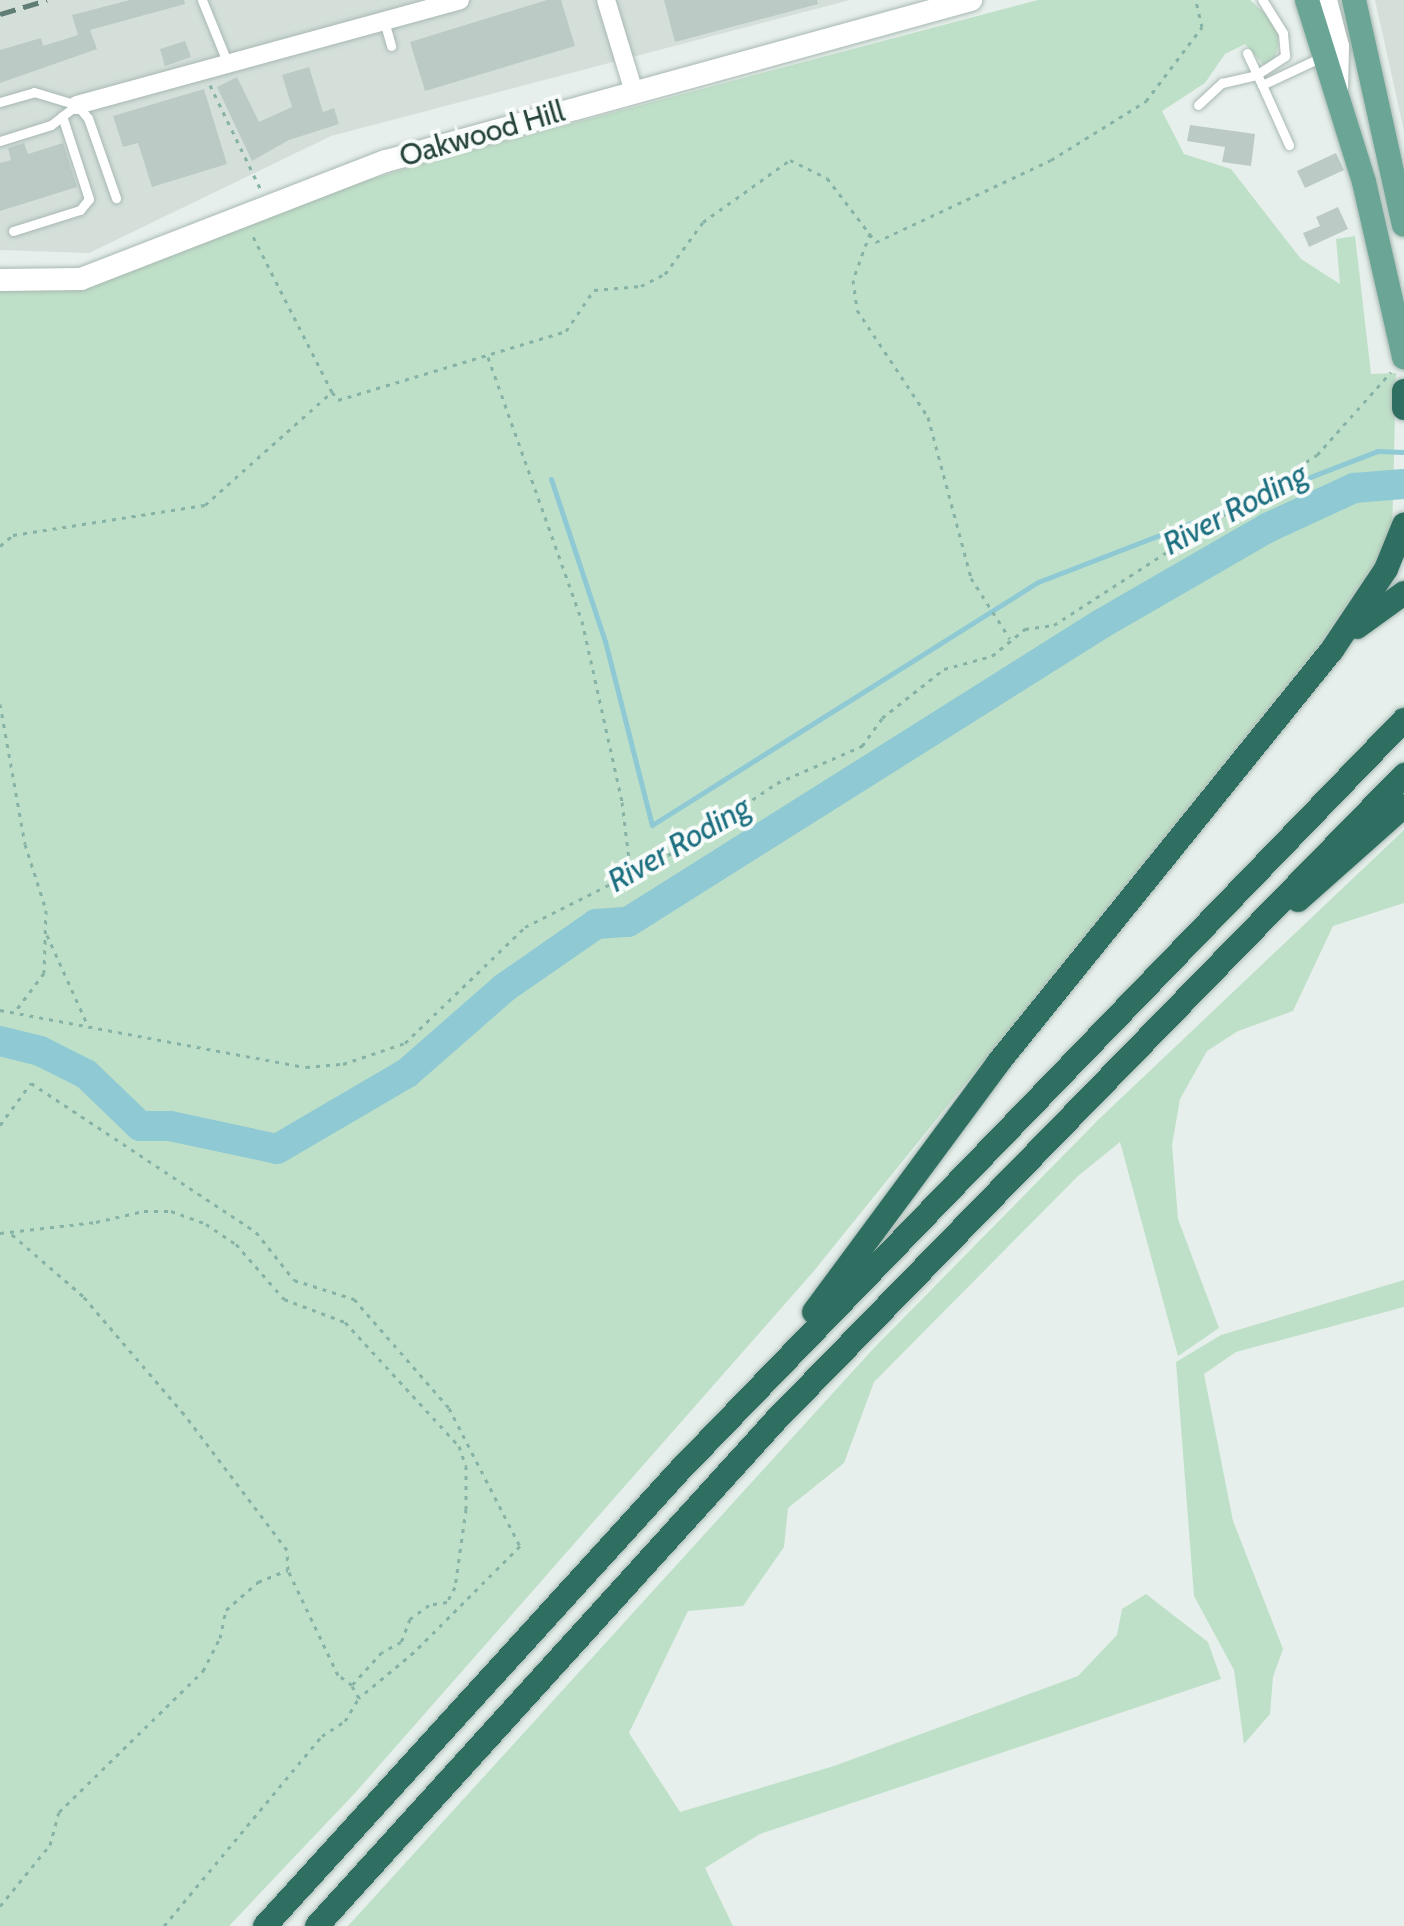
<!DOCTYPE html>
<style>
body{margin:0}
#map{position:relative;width:1404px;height:1926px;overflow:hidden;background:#e6efeb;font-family:Cabin,sans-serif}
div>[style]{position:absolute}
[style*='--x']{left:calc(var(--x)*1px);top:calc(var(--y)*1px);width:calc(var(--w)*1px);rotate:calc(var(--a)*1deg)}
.built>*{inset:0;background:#d4dfda}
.green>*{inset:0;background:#bfe0c8}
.stream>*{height:5px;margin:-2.5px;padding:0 2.5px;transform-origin:2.5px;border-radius:2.5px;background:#8ec9d4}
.river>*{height:30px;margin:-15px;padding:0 15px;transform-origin:15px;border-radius:15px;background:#8ec9d4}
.building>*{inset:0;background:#bbcac4}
.path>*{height:3px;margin-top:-1.5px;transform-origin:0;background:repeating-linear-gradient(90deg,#86b3a5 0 4px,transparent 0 10px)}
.roads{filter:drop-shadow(0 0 2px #a8b8b2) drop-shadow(0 0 2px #a8b8b2)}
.service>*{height:9px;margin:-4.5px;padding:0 4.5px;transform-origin:4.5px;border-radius:4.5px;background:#fff}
.minor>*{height:18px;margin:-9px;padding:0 9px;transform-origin:9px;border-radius:9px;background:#fff}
.tertiary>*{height:22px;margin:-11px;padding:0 11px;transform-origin:11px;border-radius:11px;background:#fff}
.primary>*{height:24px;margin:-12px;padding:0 12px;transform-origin:12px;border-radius:12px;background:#6aa596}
.motorway>*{height:24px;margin:-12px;padding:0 12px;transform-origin:12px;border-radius:12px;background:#2f6f62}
.rail>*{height:5px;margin-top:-2.5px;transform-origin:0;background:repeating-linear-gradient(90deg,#5f7d75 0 16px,transparent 0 24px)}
span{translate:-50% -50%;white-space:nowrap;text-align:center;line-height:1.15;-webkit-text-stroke:8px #f7fbf9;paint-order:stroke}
.street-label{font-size:30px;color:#24423a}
.water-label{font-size:32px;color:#1c6f80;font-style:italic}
</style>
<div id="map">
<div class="built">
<div style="clip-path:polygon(0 0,850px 0,331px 136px,89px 253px,0 250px)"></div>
<div style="clip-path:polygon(1375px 0,1404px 0,1404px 131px)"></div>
</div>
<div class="green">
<div style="clip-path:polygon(1038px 0,1250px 0,1278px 25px,1278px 48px,1270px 72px,1245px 44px,1225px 54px,1205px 83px,1162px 111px,1184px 154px,1231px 169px,1301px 259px,1340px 284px,1336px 239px,1355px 236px,1371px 374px,1396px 373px,1392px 537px,1317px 648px,813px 1272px,355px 1793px,229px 1926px,0 1926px,0 280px,81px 279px,237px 220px,434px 160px)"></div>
<div style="clip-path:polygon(1404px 830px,1404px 903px,1333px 926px,1293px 1011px,1238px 1031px,1207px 1051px,1180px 1099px,1172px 1145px,1178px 1219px,1219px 1328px,1178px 1356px,1120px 1142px,1078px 1176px,874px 1382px,844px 1463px,788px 1508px,784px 1547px,743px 1606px,688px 1611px,629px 1733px,680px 1812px,834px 1766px,1078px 1676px,1117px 1635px,1122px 1609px,1146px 1594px,1208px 1642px,1221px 1679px,760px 1834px,705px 1868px,733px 1926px,348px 1926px,873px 1349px,1098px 1120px)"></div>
<div style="clip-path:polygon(1404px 1280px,1404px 1307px,1236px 1352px,1204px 1374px,1233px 1521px,1283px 1649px,1273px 1677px,1270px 1714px,1244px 1744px,1234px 1670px,1194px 1596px,1176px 1362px,1221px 1335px)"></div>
</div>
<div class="stream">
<div style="--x:551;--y:479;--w:171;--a:71.6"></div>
<div style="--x:605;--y:641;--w:190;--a:75.7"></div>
<div style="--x:652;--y:825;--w:456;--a:-32.2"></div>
<div style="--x:1038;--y:582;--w:363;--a:-21.1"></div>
<div style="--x:1377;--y:451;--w:27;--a:2"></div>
</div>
<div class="river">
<div style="--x:0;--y:1041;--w:41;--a:14"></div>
<div style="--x:40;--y:1051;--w:51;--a:26.6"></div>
<div style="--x:86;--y:1074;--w:75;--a:43.9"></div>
<div style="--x:140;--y:1126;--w:30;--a:0"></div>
<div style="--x:170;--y:1126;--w:109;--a:12.1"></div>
<div style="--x:277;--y:1149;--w:151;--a:-30.3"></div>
<div style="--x:407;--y:1073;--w:129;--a:-41.2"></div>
<div style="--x:504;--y:988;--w:112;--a:-34.8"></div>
<div style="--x:596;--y:924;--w:32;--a:-4"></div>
<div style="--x:628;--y:922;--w:559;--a:-32.21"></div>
<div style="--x:1101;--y:624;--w:192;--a:-30"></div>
<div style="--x:1267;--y:528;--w:96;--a:-24.7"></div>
<div style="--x:1354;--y:488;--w:50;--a:-4.6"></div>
</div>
<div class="building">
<div style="clip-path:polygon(130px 0,184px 0,185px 4px,90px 30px,97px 49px,0 83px,0 50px,41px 38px,43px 46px,78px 35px,72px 15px)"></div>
<div style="clip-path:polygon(547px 0,561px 0,575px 46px,425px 91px,410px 42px)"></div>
<div style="clip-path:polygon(664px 0,817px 0,818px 4px,675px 42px)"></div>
<div style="clip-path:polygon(185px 41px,191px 57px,165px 66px,160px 49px)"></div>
<div style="clip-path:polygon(309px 67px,323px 112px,334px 108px,339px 124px,289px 140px,252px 161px,217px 87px,237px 77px,259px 122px,292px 107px,282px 75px)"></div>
<div style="clip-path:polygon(204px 89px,227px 164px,152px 187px,138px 143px,123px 147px,113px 116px)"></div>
<div style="clip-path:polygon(1190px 125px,1255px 134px,1251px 166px,1222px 162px,1225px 147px,1187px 141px)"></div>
<div style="clip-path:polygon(24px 143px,28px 154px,63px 143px,77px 187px,0 211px,0 163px,11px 160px,8px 148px)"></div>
<div style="clip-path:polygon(1336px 153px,1344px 170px,1305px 188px,1297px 171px)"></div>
<div style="clip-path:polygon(1338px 207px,1348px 229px,1309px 247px,1303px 233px,1320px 226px,1316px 217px)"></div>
</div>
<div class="path">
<div style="--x:210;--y:85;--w:117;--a:64.1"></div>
<div style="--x:870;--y:233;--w:50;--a:109.9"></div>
<div style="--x:853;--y:280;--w:30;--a:82"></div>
<div style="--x:857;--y:310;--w:128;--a:56.4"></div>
<div style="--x:928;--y:417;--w:167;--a:75"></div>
<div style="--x:971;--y:578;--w:72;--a:57.4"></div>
<div style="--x:488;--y:357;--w:280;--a:70.4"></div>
<div style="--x:582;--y:621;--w:185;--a:77.5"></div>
<div style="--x:622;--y:802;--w:74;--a:83"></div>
<div style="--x:332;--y:392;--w:10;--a:53"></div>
<div style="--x:338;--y:400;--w:238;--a:-16.8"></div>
<div style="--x:566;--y:331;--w:50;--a:-55.7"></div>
<div style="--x:594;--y:290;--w:47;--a:-4.9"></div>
<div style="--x:641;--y:286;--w:27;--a:-27"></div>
<div style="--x:665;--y:274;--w:64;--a:-53.8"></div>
<div style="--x:703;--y:222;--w:107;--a:-35.5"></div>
<div style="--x:790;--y:160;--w:41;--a:25.9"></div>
<div style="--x:827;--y:178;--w:81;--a:52.6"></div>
<div style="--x:876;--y:242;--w:193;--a:-25.1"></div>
<div style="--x:1051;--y:160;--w:112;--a:-31.8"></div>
<div style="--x:1146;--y:101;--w:93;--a:-52.9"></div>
<div style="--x:1202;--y:27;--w:28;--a:-103"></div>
<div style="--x:0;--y:546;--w:17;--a:-40"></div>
<div style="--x:13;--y:535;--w:194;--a:-8.9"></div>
<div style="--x:205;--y:505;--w:170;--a:-41.7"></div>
<div style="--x:332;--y:392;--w:179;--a:-116.9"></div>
<div style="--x:0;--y:704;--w:142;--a:79.9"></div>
<div style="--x:25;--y:844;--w:69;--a:72.3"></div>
<div style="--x:46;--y:910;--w:63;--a:91.8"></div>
<div style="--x:44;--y:973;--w:50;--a:126.9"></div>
<div style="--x:47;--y:935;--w:100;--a:65.7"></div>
<div style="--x:0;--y:1010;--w:311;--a:10.6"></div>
<div style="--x:306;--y:1067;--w:37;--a:-5"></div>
<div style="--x:343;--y:1064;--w:65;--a:-18.7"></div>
<div style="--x:405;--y:1043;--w:167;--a:-44"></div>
<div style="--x:525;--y:927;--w:171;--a:-26.7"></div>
<div style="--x:678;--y:850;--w:120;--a:-34.1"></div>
<div style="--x:777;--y:783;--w:93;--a:-23.5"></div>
<div style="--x:862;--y:746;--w:34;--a:-54"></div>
<div style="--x:882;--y:718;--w:79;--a:-38.3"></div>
<div style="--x:944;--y:669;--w:50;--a:-15.2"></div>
<div style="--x:992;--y:656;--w:43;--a:-39.3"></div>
<div style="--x:1025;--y:629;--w:29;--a:-8"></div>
<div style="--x:1054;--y:625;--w:313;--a:-32.9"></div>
<div style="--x:1317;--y:455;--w:111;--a:-48.3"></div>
<div style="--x:0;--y:1125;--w:52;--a:-53.6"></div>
<div style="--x:31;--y:1083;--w:270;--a:33.5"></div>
<div style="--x:256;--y:1232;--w:61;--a:51.6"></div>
<div style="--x:294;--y:1280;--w:63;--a:17.6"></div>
<div style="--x:354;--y:1299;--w:145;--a:48.9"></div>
<div style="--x:449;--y:1408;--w:155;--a:62.8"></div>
<div style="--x:520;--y:1546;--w:150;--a:135"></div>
<div style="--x:414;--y:1652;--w:72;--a:140.1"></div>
<div style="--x:0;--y:1233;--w:97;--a:-6.5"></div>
<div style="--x:96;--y:1222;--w:49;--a:-12.9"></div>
<div style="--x:144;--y:1211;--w:27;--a:0"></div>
<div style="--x:171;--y:1211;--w:37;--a:20"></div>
<div style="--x:206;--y:1224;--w:36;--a:34"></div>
<div style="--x:236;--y:1244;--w:73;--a:48.9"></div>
<div style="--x:284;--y:1299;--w:65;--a:20.7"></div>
<div style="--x:345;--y:1322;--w:168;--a:47.4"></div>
<div style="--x:459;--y:1446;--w:21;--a:71"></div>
<div style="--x:466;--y:1466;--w:43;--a:90"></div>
<div style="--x:466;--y:1509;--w:79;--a:98"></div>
<div style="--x:455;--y:1587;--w:17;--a:118"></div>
<div style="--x:447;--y:1602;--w:18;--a:171"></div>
<div style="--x:429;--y:1605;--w:24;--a:144"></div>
<div style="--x:410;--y:1619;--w:25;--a:111"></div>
<div style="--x:401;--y:1642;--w:21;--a:152"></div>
<div style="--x:382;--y:1652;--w:45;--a:132.3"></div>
<div style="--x:352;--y:1685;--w:17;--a:-144"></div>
<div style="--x:338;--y:1675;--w:116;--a:-115.5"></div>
<div style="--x:0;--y:1906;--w:79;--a:-50.7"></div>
<div style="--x:50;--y:1845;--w:34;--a:-75"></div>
<div style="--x:59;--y:1812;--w:202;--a:-44.4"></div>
<div style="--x:203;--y:1671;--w:37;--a:-63"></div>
<div style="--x:220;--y:1638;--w:29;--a:-78"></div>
<div style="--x:226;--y:1610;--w:43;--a:-41.2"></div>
<div style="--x:258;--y:1582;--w:32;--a:-22"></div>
<div style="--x:288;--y:1570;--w:20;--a:-93"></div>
<div style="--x:287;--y:1550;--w:171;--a:-127.1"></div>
<div style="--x:184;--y:1414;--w:155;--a:-130.6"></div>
<div style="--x:83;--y:1296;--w:98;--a:-139.1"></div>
<div style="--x:164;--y:1926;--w:247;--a:-50.3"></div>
<div style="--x:322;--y:1736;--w:27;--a:-33"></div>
<div style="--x:345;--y:1721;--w:27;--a:-59"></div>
<div style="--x:359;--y:1698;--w:14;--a:-120"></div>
</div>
<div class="roads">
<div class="service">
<div style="--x:202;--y:0;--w:69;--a:67.9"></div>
<div style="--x:384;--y:21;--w:26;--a:74"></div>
<div style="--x:1247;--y:53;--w:35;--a:65"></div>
<div style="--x:1262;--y:85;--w:68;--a:-25.1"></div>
<div style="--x:1262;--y:85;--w:66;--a:65.8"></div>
<div style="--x:0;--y:102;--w:35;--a:-16"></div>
<div style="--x:34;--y:92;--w:45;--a:16.8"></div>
<div style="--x:77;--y:105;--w:17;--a:50"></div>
<div style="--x:88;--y:118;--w:85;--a:70.7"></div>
<div style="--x:1198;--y:105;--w:33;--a:-43"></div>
<div style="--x:1222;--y:83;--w:35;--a:-13"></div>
<div style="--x:1256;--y:75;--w:35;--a:-33"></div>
<div style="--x:1285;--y:56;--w:23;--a:-95"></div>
<div style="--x:1283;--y:33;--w:39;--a:-122"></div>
<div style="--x:0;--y:141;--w:53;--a:-17.4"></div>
<div style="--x:51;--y:125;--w:33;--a:-38"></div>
<div style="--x:13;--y:231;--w:70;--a:-17.4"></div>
<div style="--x:80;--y:210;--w:14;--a:-51"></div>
<div style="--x:89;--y:199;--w:87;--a:-108"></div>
</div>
<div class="minor">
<div style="--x:606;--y:0;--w:96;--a:73.1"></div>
<div style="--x:1328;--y:0;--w:48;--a:75.4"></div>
<div style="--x:1340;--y:46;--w:43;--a:91.3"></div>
<div style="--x:77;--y:105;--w:397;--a:-15.3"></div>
</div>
<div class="tertiary">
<div style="--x:0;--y:280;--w:81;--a:-0.7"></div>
<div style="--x:81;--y:279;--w:327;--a:-21.2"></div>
<div style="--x:386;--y:161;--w:607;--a:-15.39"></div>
</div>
<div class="primary">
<div style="--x:1307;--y:0;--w:191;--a:72.6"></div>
<div style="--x:1364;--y:182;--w:180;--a:77.1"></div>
<div style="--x:1354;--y:0;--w:230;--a:77.5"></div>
</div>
<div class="motorway">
<div style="--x:1404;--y:391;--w:17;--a:90"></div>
<div style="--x:1357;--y:627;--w:58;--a:-35.9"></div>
<div style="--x:1298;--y:900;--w:142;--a:-41.6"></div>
<div style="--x:814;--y:1312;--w:310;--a:-53.5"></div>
<div style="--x:998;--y:1063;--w:531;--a:-51.04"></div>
<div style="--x:1332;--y:650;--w:97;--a:-56.3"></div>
<div style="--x:1386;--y:569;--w:48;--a:-67.8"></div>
<div style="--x:265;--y:1926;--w:615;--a:-47.7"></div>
<div style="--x:679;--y:1471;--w:1044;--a:-46.01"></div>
<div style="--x:317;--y:1926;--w:682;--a:-47.79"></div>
<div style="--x:775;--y:1421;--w:902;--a:-45.76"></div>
</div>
</div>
<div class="rail">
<div style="--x:0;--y:14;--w:49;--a:-16.6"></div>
</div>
<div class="street-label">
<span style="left:482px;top:134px;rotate:-16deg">Oakwood Hill</span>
</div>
<div class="water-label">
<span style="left:1235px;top:509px;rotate:-28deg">River Roding</span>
<span style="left:679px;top:844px;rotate:-30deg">River Roding</span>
</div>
</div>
